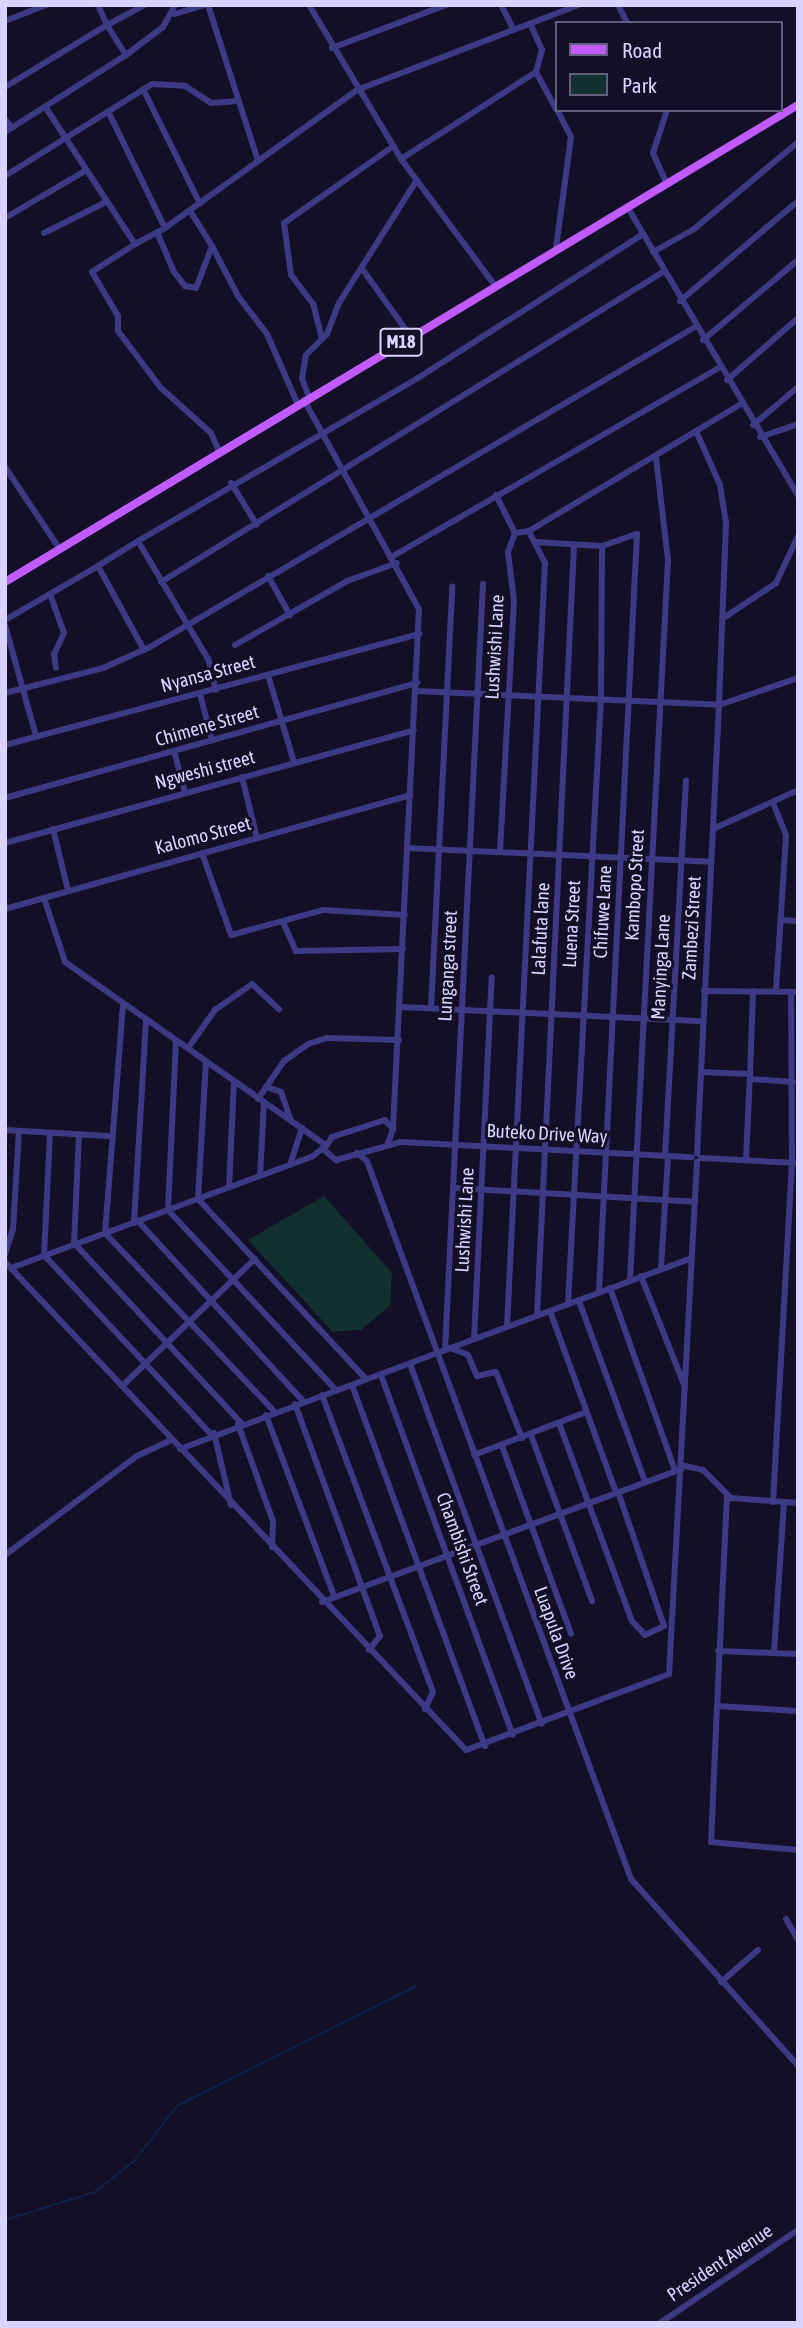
<!DOCTYPE html>
<style>
body{margin:0}
#map{position:relative;width:803px;height:2328px;overflow:hidden;background:#130f26;font-family:"Asap Condensed",sans-serif}
div>[style]{position:absolute}
[style*='--x']{left:calc(var(--x)*1px);top:calc(var(--y)*1px);width:calc(var(--w)*1px);rotate:calc(var(--a)*1deg)}
.green>*{inset:0;background:#12302f}
.stream>*{height:2px;margin:-1px;padding:0 1px;transform-origin:1px;border-radius:1px;background:#0c2248}
.minor>*{height:6px;margin:-3px;padding:0 3px;transform-origin:3px;border-radius:3px;background:#3d3a85}
.major>*{height:8px;margin:-4px;padding:0 4px;transform-origin:4px;border-radius:4px;background:#c25bff}
span{translate:-50% -50%;white-space:nowrap;text-align:center;line-height:1.15;-webkit-text-stroke:6px #130f26;paint-order:stroke}
.shield-label span{padding:2px 5px;background:#130f26;border:2px solid;border-radius:5px;-webkit-text-stroke-width:0}
.shield-label{font-size:18px;color:#d9d4ff;font-weight:700}
.street-label{font-size:19px;color:#d9d4ff}
.frame{position:absolute;inset:0;border:7px solid #d9d4ff;pointer-events:none}
.legend{position:absolute;left:555px;top:21px;width:228px;height:91px;box-sizing:border-box;background:#130f26;border:2px solid #625e7d;margin:0;padding:9px 12px;list-style:none;font-size:21px;color:#d9d4ff}
.legend li{display:flex;align-items:center;gap:14px;height:35px}
.legend b{width:35px;border:2px solid #625e7d}
</style>
<div id="map">
<div class="green">
<div style="clip-path:polygon(324px 1196px,392px 1273px,390px 1306px,361px 1330px,333px 1332px,248px 1240px)"></div>
</div>
<div class="stream">
<div style="--x:5;--y:2220;--w:94;--a:-17.3"></div>
<div style="--x:95;--y:2192;--w:50;--a:-38.5"></div>
<div style="--x:134;--y:2161;--w:70;--a:-52"></div>
<div style="--x:177;--y:2106;--w:268;--a:-26.6"></div>
</div>
<div class="minor">
<div style="--x:98;--y:5;--w:22;--a:66"></div>
<div style="--x:107;--y:25;--w:43;--a:-27.8"></div>
<div style="--x:208;--y:5;--w:164;--a:72.2"></div>
<div style="--x:309;--y:5;--w:179;--a:59.1"></div>
<div style="--x:401;--y:159;--w:159;--a:53.4"></div>
<div style="--x:501;--y:5;--w:28;--a:63"></div>
<div style="--x:618;--y:5;--w:20;--a:63"></div>
<div style="--x:175;--y:14;--w:31;--a:-17"></div>
<div style="--x:5;--y:21;--w:44;--a:-21.3"></div>
<div style="--x:332;--y:48;--w:122;--a:-20.7"></div>
<div style="--x:126;--y:55;--w:46;--a:-37.1"></div>
<div style="--x:163;--y:27;--w:25;--a:-61"></div>
<div style="--x:536;--y:72;--w:42;--a:61.6"></div>
<div style="--x:5;--y:87;--w:119;--a:-31.3"></div>
<div style="--x:107;--y:25;--w:36;--a:58"></div>
<div style="--x:126;--y:55;--w:143;--a:147.5"></div>
<div style="--x:143;--y:89;--w:128;--a:63.6"></div>
<div style="--x:46;--y:108;--w:163;--a:56.8"></div>
<div style="--x:135;--y:244;--w:34;--a:-28"></div>
<div style="--x:165;--y:228;--w:130;--a:-116"></div>
<div style="--x:667;--y:110;--w:45;--a:108"></div>
<div style="--x:653;--y:153;--w:34;--a:66"></div>
<div style="--x:5;--y:119;--w:11;--a:52"></div>
<div style="--x:401;--y:159;--w:161;--a:-32.8"></div>
<div style="--x:536;--y:72;--w:23;--a:-75"></div>
<div style="--x:542;--y:50;--w:27;--a:-114"></div>
<div style="--x:5;--y:176;--w:173;--a:-32"></div>
<div style="--x:152;--y:84;--w:33;--a:3"></div>
<div style="--x:185;--y:86;--w:31;--a:33"></div>
<div style="--x:211;--y:103;--w:27;--a:-4"></div>
<div style="--x:628;--y:208;--w:334;--a:59.4"></div>
<div style="--x:5;--y:218;--w:91;--a:-30.5"></div>
<div style="--x:165;--y:228;--w:236;--a:-35.7"></div>
<div style="--x:357;--y:90;--w:238;--a:-21"></div>
<div style="--x:157;--y:232;--w:43;--a:67"></div>
<div style="--x:174;--y:272;--w:18;--a:52"></div>
<div style="--x:185;--y:286;--w:11;--a:10"></div>
<div style="--x:196;--y:288;--w:45;--a:-69.1"></div>
<div style="--x:212;--y:246;--w:40;--a:-122"></div>
<div style="--x:44;--y:233;--w:67;--a:-26.6"></div>
<div style="--x:135;--y:244;--w:51;--a:146.9"></div>
<div style="--x:92;--y:272;--w:51;--a:59.4"></div>
<div style="--x:118;--y:316;--w:15;--a:90"></div>
<div style="--x:118;--y:331;--w:71;--a:53"></div>
<div style="--x:161;--y:388;--w:67;--a:42"></div>
<div style="--x:211;--y:433;--w:22;--a:66"></div>
<div style="--x:212;--y:246;--w:56;--a:62.5"></div>
<div style="--x:238;--y:296;--w:48;--a:52.7"></div>
<div style="--x:267;--y:334;--w:77;--a:66.4"></div>
<div style="--x:556;--y:248;--w:112;--a:-82.3"></div>
<div style="--x:571;--y:137;--w:30;--a:-117"></div>
<div style="--x:653;--y:252;--w:47;--a:-29.3"></div>
<div style="--x:694;--y:229;--w:136;--a:-39.9"></div>
<div style="--x:363;--y:270;--w:82;--a:54.4"></div>
<div style="--x:680;--y:301;--w:155;--a:-40.3"></div>
<div style="--x:322;--y:339;--w:36;--a:-104"></div>
<div style="--x:313;--y:304;--w:36;--a:-127"></div>
<div style="--x:291;--y:275;--w:52;--a:-97.7"></div>
<div style="--x:284;--y:223;--w:132;--a:-35.1"></div>
<div style="--x:703;--y:340;--w:124;--a:-40.1"></div>
<div style="--x:727;--y:380;--w:94;--a:-41.1"></div>
<div style="--x:309;--y:397;--w:19;--a:-111"></div>
<div style="--x:302;--y:379;--w:24;--a:-81"></div>
<div style="--x:306;--y:355;--w:30;--a:-45"></div>
<div style="--x:327;--y:334;--w:33;--a:-69"></div>
<div style="--x:339;--y:303;--w:144;--a:-57.7"></div>
<div style="--x:304;--y:400;--w:239;--a:61.2"></div>
<div style="--x:419;--y:609;--w:520;--a:92.87"></div>
<div style="--x:741;--y:404;--w:52;--a:149"></div>
<div style="--x:696;--y:431;--w:59;--a:66"></div>
<div style="--x:720;--y:485;--w:37;--a:81"></div>
<div style="--x:726;--y:522;--w:183;--a:92.2"></div>
<div style="--x:719;--y:705;--w:83;--a:-18.9"></div>
<div style="--x:753;--y:425;--w:59;--a:-40.2"></div>
<div style="--x:760;--y:437;--w:40;--a:-18.9"></div>
<div style="--x:5;--y:467;--w:97;--a:56.3"></div>
<div style="--x:231;--y:483;--w:49;--a:58.2"></div>
<div style="--x:496;--y:495;--w:42;--a:63.4"></div>
<div style="--x:515;--y:533;--w:14;--a:-8"></div>
<div style="--x:529;--y:531;--w:195;--a:-30.9"></div>
<div style="--x:138;--y:541;--w:47;--a:148"></div>
<div style="--x:98;--y:566;--w:96;--a:61.3"></div>
<div style="--x:535;--y:542;--w:67;--a:3.4"></div>
<div style="--x:602;--y:546;--w:37;--a:-19"></div>
<div style="--x:637;--y:534;--w:759;--a:92.87"></div>
<div style="--x:393;--y:556;--w:375;--a:-30"></div>
<div style="--x:268;--y:576;--w:45;--a:60.6"></div>
<div style="--x:161;--y:582;--w:590;--a:-31.7"></div>
<div style="--x:50;--y:594;--w:41;--a:70.3"></div>
<div style="--x:64;--y:633;--w:23;--a:115"></div>
<div style="--x:54;--y:654;--w:14;--a:82"></div>
<div style="--x:725;--y:617;--w:61;--a:-33.7"></div>
<div style="--x:776;--y:583;--w:52;--a:-64.9"></div>
<div style="--x:5;--y:620;--w:108;--a:-30.1"></div>
<div style="--x:5;--y:625;--w:115;--a:74.4"></div>
<div style="--x:235;--y:645;--w:129;--a:-29.7"></div>
<div style="--x:347;--y:581;--w:53;--a:-19.8"></div>
<div style="--x:268;--y:675;--w:91;--a:73.4"></div>
<div style="--x:216;--y:690;--w:32;--a:-104"></div>
<div style="--x:208;--y:659;--w:137;--a:-120.7"></div>
<div style="--x:138;--y:541;--w:324;--a:-30.2"></div>
<div style="--x:418;--y:378;--w:267;--a:-32.6"></div>
<div style="--x:416;--y:691;--w:303;--a:2.6"></div>
<div style="--x:719;--y:705;--w:449;--a:92.8"></div>
<div style="--x:5;--y:693;--w:101;--a:-14.3"></div>
<div style="--x:103;--y:668;--w:51;--a:-24.1"></div>
<div style="--x:150;--y:647;--w:632;--a:-30.42"></div>
<div style="--x:200;--y:694;--w:48;--a:75.4"></div>
<div style="--x:5;--y:745;--w:429;--a:-15"></div>
<div style="--x:174;--y:751;--w:42;--a:75"></div>
<div style="--x:242;--y:777;--w:63;--a:76.2"></div>
<div style="--x:5;--y:798;--w:428;--a:-15.6"></div>
<div style="--x:773;--y:803;--w:35;--a:68"></div>
<div style="--x:786;--y:836;--w:155;--a:93.7"></div>
<div style="--x:53;--y:829;--w:63;--a:76.2"></div>
<div style="--x:713;--y:829;--w:94;--a:-24.6"></div>
<div style="--x:5;--y:843;--w:424;--a:-15.4"></div>
<div style="--x:408;--y:848;--w:303;--a:2.6"></div>
<div style="--x:500;--y:851;--w:250;--a:-86.8"></div>
<div style="--x:514;--y:601;--w:49;--a:-97"></div>
<div style="--x:508;--y:552;--w:20;--a:-70"></div>
<div style="--x:202;--y:853;--w:87;--a:70.5"></div>
<div style="--x:231;--y:935;--w:95;--a:-15.2"></div>
<div style="--x:323;--y:910;--w:82;--a:3.5"></div>
<div style="--x:44;--y:898;--w:67;--a:71.8"></div>
<div style="--x:65;--y:962;--w:317;--a:35.1"></div>
<div style="--x:5;--y:909;--w:421;--a:-15.7"></div>
<div style="--x:781;--y:920;--w:17;--a:3"></div>
<div style="--x:283;--y:922;--w:32;--a:66"></div>
<div style="--x:296;--y:951;--w:107;--a:-1.1"></div>
<div style="--x:704;--y:991;--w:94;--a:0.6"></div>
<div style="--x:123;--y:1005;--w:229;--a:94.5"></div>
<div style="--x:105;--y:1233;--w:245;--a:46.5"></div>
<div style="--x:401;--y:1007;--w:302;--a:2.7"></div>
<div style="--x:431;--y:1008;--w:422;--a:-87.1"></div>
<div style="--x:176;--y:1041;--w:169;--a:92.7"></div>
<div style="--x:168;--y:1210;--w:246;--a:47"></div>
<div style="--x:188;--y:1048;--w:47;--a:-54.6"></div>
<div style="--x:215;--y:1010;--w:45;--a:-35.1"></div>
<div style="--x:252;--y:984;--w:37;--a:43"></div>
<div style="--x:206;--y:1061;--w:138;--a:93.3"></div>
<div style="--x:198;--y:1199;--w:246;--a:47"></div>
<div style="--x:701;--y:1072;--w:49;--a:2.3"></div>
<div style="--x:750;--y:1074;--w:86;--a:92.7"></div>
<div style="--x:750;--y:1074;--w:83;--a:-87.9"></div>
<div style="--x:750;--y:1079;--w:43;--a:4"></div>
<div style="--x:266;--y:1087;--w:16;--a:18"></div>
<div style="--x:281;--y:1092;--w:31;--a:71"></div>
<div style="--x:258;--y:1099;--w:46;--a:-55.6"></div>
<div style="--x:284;--y:1061;--w:29;--a:-35"></div>
<div style="--x:308;--y:1044;--w:20;--a:-18"></div>
<div style="--x:327;--y:1038;--w:72;--a:1.6"></div>
<div style="--x:5;--y:1130;--w:103;--a:3.3"></div>
<div style="--x:50;--y:1133;--w:122;--a:92.8"></div>
<div style="--x:44;--y:1255;--w:245;--a:47"></div>
<div style="--x:79;--y:1134;--w:109;--a:92.6"></div>
<div style="--x:74;--y:1243;--w:246;--a:47.1"></div>
<div style="--x:388;--y:1143;--w:15;--a:-70"></div>
<div style="--x:393;--y:1129;--w:12;--a:-132"></div>
<div style="--x:385;--y:1120;--w:56;--a:162.2"></div>
<div style="--x:332;--y:1137;--w:15;--a:122"></div>
<div style="--x:324;--y:1150;--w:16;--a:40"></div>
<div style="--x:336;--y:1160;--w:67;--a:-15.5"></div>
<div style="--x:401;--y:1142;--w:291;--a:3"></div>
<div style="--x:357;--y:1153;--w:13;--a:39"></div>
<div style="--x:367;--y:1161;--w:765;--a:69.81"></div>
<div style="--x:631;--y:1879;--w:251;--a:48.2"></div>
<div style="--x:665;--y:1156;--w:376;--a:-86.8"></div>
<div style="--x:701;--y:1158;--w:97;--a:3"></div>
<div style="--x:290;--y:1165;--w:39;--a:-72"></div>
<div style="--x:260;--y:1176;--w:73;--a:-86.9"></div>
<div style="--x:229;--y:1187;--w:105;--a:-87.3"></div>
<div style="--x:455;--y:1188;--w:240;--a:3.3"></div>
<div style="--x:138;--y:1221;--w:244;--a:47.5"></div>
<div style="--x:134;--y:1223;--w:203;--a:-86.6"></div>
<div style="--x:5;--y:1254;--w:26;--a:-72"></div>
<div style="--x:13;--y:1229;--w:98;--a:-86.5"></div>
<div style="--x:5;--y:1262;--w:671;--a:46.63"></div>
<div style="--x:466;--y:1750;--w:217;--a:-20.5"></div>
<div style="--x:669;--y:1674;--w:513;--a:-86.87"></div>
<div style="--x:11;--y:1268;--w:322;--a:-20.3"></div>
<div style="--x:313;--y:1156;--w:14;--a:-39"></div>
<div style="--x:661;--y:1268;--w:112;--a:-86.4"></div>
<div style="--x:641;--y:1276;--w:119;--a:68.4"></div>
<div style="--x:630;--y:1280;--w:721;--a:-86.98"></div>
<div style="--x:668;--y:560;--w:103;--a:-96.7"></div>
<div style="--x:610;--y:1288;--w:194;--a:70.4"></div>
<div style="--x:579;--y:1301;--w:192;--a:69.9"></div>
<div style="--x:568;--y:1304;--w:606;--a:-86.88"></div>
<div style="--x:601;--y:699;--w:153;--a:-89.6"></div>
<div style="--x:550;--y:1311;--w:193;--a:70"></div>
<div style="--x:537;--y:1316;--w:772;--a:-87.25"></div>
<div style="--x:507;--y:1326;--w:764;--a:-87.15"></div>
<div style="--x:545;--y:563;--w:36;--a:-117"></div>
<div style="--x:474;--y:1339;--w:362;--a:-87.2"></div>
<div style="--x:450;--y:1348;--w:19;--a:21"></div>
<div style="--x:468;--y:1355;--w:23;--a:67"></div>
<div style="--x:477;--y:1376;--w:19;--a:-12"></div>
<div style="--x:496;--y:1372;--w:71;--a:68.5"></div>
<div style="--x:445;--y:1350;--w:767;--a:-87.16"></div>
<div style="--x:410;--y:1364;--w:383;--a:69.9"></div>
<div style="--x:381;--y:1375;--w:383;--a:69.9"></div>
<div style="--x:352;--y:1385;--w:385;--a:69.8"></div>
<div style="--x:122;--y:1386;--w:184;--a:-43.7"></div>
<div style="--x:322;--y:1395;--w:317;--a:69.5"></div>
<div style="--x:433;--y:1692;--w:19;--a:115"></div>
<div style="--x:295;--y:1404;--w:247;--a:69.9"></div>
<div style="--x:380;--y:1636;--w:18;--a:128"></div>
<div style="--x:266;--y:1415;--w:193;--a:69.4"></div>
<div style="--x:559;--y:1423;--w:211;--a:69.8"></div>
<div style="--x:632;--y:1621;--w:19;--a:47"></div>
<div style="--x:645;--y:1635;--w:21;--a:-25"></div>
<div style="--x:664;--y:1626;--w:142;--a:-108.9"></div>
<div style="--x:238;--y:1424;--w:103;--a:70.2"></div>
<div style="--x:273;--y:1521;--w:26;--a:92"></div>
<div style="--x:214;--y:1433;--w:74;--a:76.7"></div>
<div style="--x:531;--y:1435;--w:177;--a:69.8"></div>
<div style="--x:502;--y:1446;--w:200;--a:69.8"></div>
<div style="--x:180;--y:1449;--w:546;--a:-20.46"></div>
<div style="--x:474;--y:1455;--w:120;--a:-21"></div>
<div style="--x:681;--y:1465;--w:23;--a:13"></div>
<div style="--x:703;--y:1470;--w:40;--a:45"></div>
<div style="--x:731;--y:1498;--w:67;--a:4.3"></div>
<div style="--x:727;--y:1495;--w:211;--a:92.7"></div>
<div style="--x:717;--y:1706;--w:81;--a:3.5"></div>
<div style="--x:773;--y:1502;--w:340;--a:-86.8"></div>
<div style="--x:792;--y:1163;--w:171;--a:-90.3"></div>
<div style="--x:5;--y:1555;--w:165;--a:-36.9"></div>
<div style="--x:137;--y:1456;--w:38;--a:-25"></div>
<div style="--x:322;--y:1602;--w:383;--a:-20.3"></div>
<div style="--x:718;--y:1651;--w:80;--a:2.1"></div>
<div style="--x:774;--y:1653;--w:150;--a:-86.2"></div>
<div style="--x:717;--y:1706;--w:136;--a:92.5"></div>
<div style="--x:711;--y:1842;--w:87;--a:5.3"></div>
<div style="--x:786;--y:1919;--w:24;--a:60"></div>
<div style="--x:721;--y:1982;--w:49;--a:-40.9"></div>
<div style="--x:660;--y:2323;--w:166;--a:-34"></div>
</div>
<div class="major">
<div style="--x:5;--y:582;--w:925;--a:-31.03"></div>
</div>
<div class="shield-label">
<span style="left:401px;top:342px">M18</span>
</div>
<div class="street-label">
<span style="left:495px;top:647px;rotate:-87deg">Lushwishi Lane</span>
<span style="left:208px;top:674px;rotate:-15deg">Nyansa Street</span>
<span style="left:207px;top:726px;rotate:-16deg">Chimene Street</span>
<span style="left:205px;top:770px;rotate:-15deg">Ngweshi street</span>
<span style="left:203px;top:836px;rotate:-15deg">Kalomo Street</span>
<span style="left:635px;top:885px;rotate:-87deg">Kambopo Street</span>
<span style="left:603px;top:912px;rotate:-87deg">Chifuwe Lane</span>
<span style="left:572px;top:924px;rotate:-87deg">Luena Street</span>
<span style="left:692px;top:928px;rotate:-87deg">Zambezi Street</span>
<span style="left:541px;top:929px;rotate:-87deg">Lalafuta lane</span>
<span style="left:448px;top:966px;rotate:-87deg">Lunganga street</span>
<span style="left:661px;top:967px;rotate:-87deg">Manyinga Lane</span>
<span style="left:547px;top:1134px;rotate:3deg">Buteko Drive Way</span>
<span style="left:465px;top:1220px;rotate:-87deg">Lushwishi Lane</span>
<span style="left:462px;top:1549px;rotate:70deg">Chambishi Street</span>
<span style="left:556px;top:1633px;rotate:70deg">Luapula Drive</span>
<span style="left:720px;top:2263px;rotate:-34deg">President Avenue</span>
</div>
<div class="frame"></div>
<ul class="legend">
<li><b style="height:9px;background:#c25bff"></b>Road</li>
<li><b style="height:19px;background:#12302f"></b>Park</li>
</ul>
</div>
